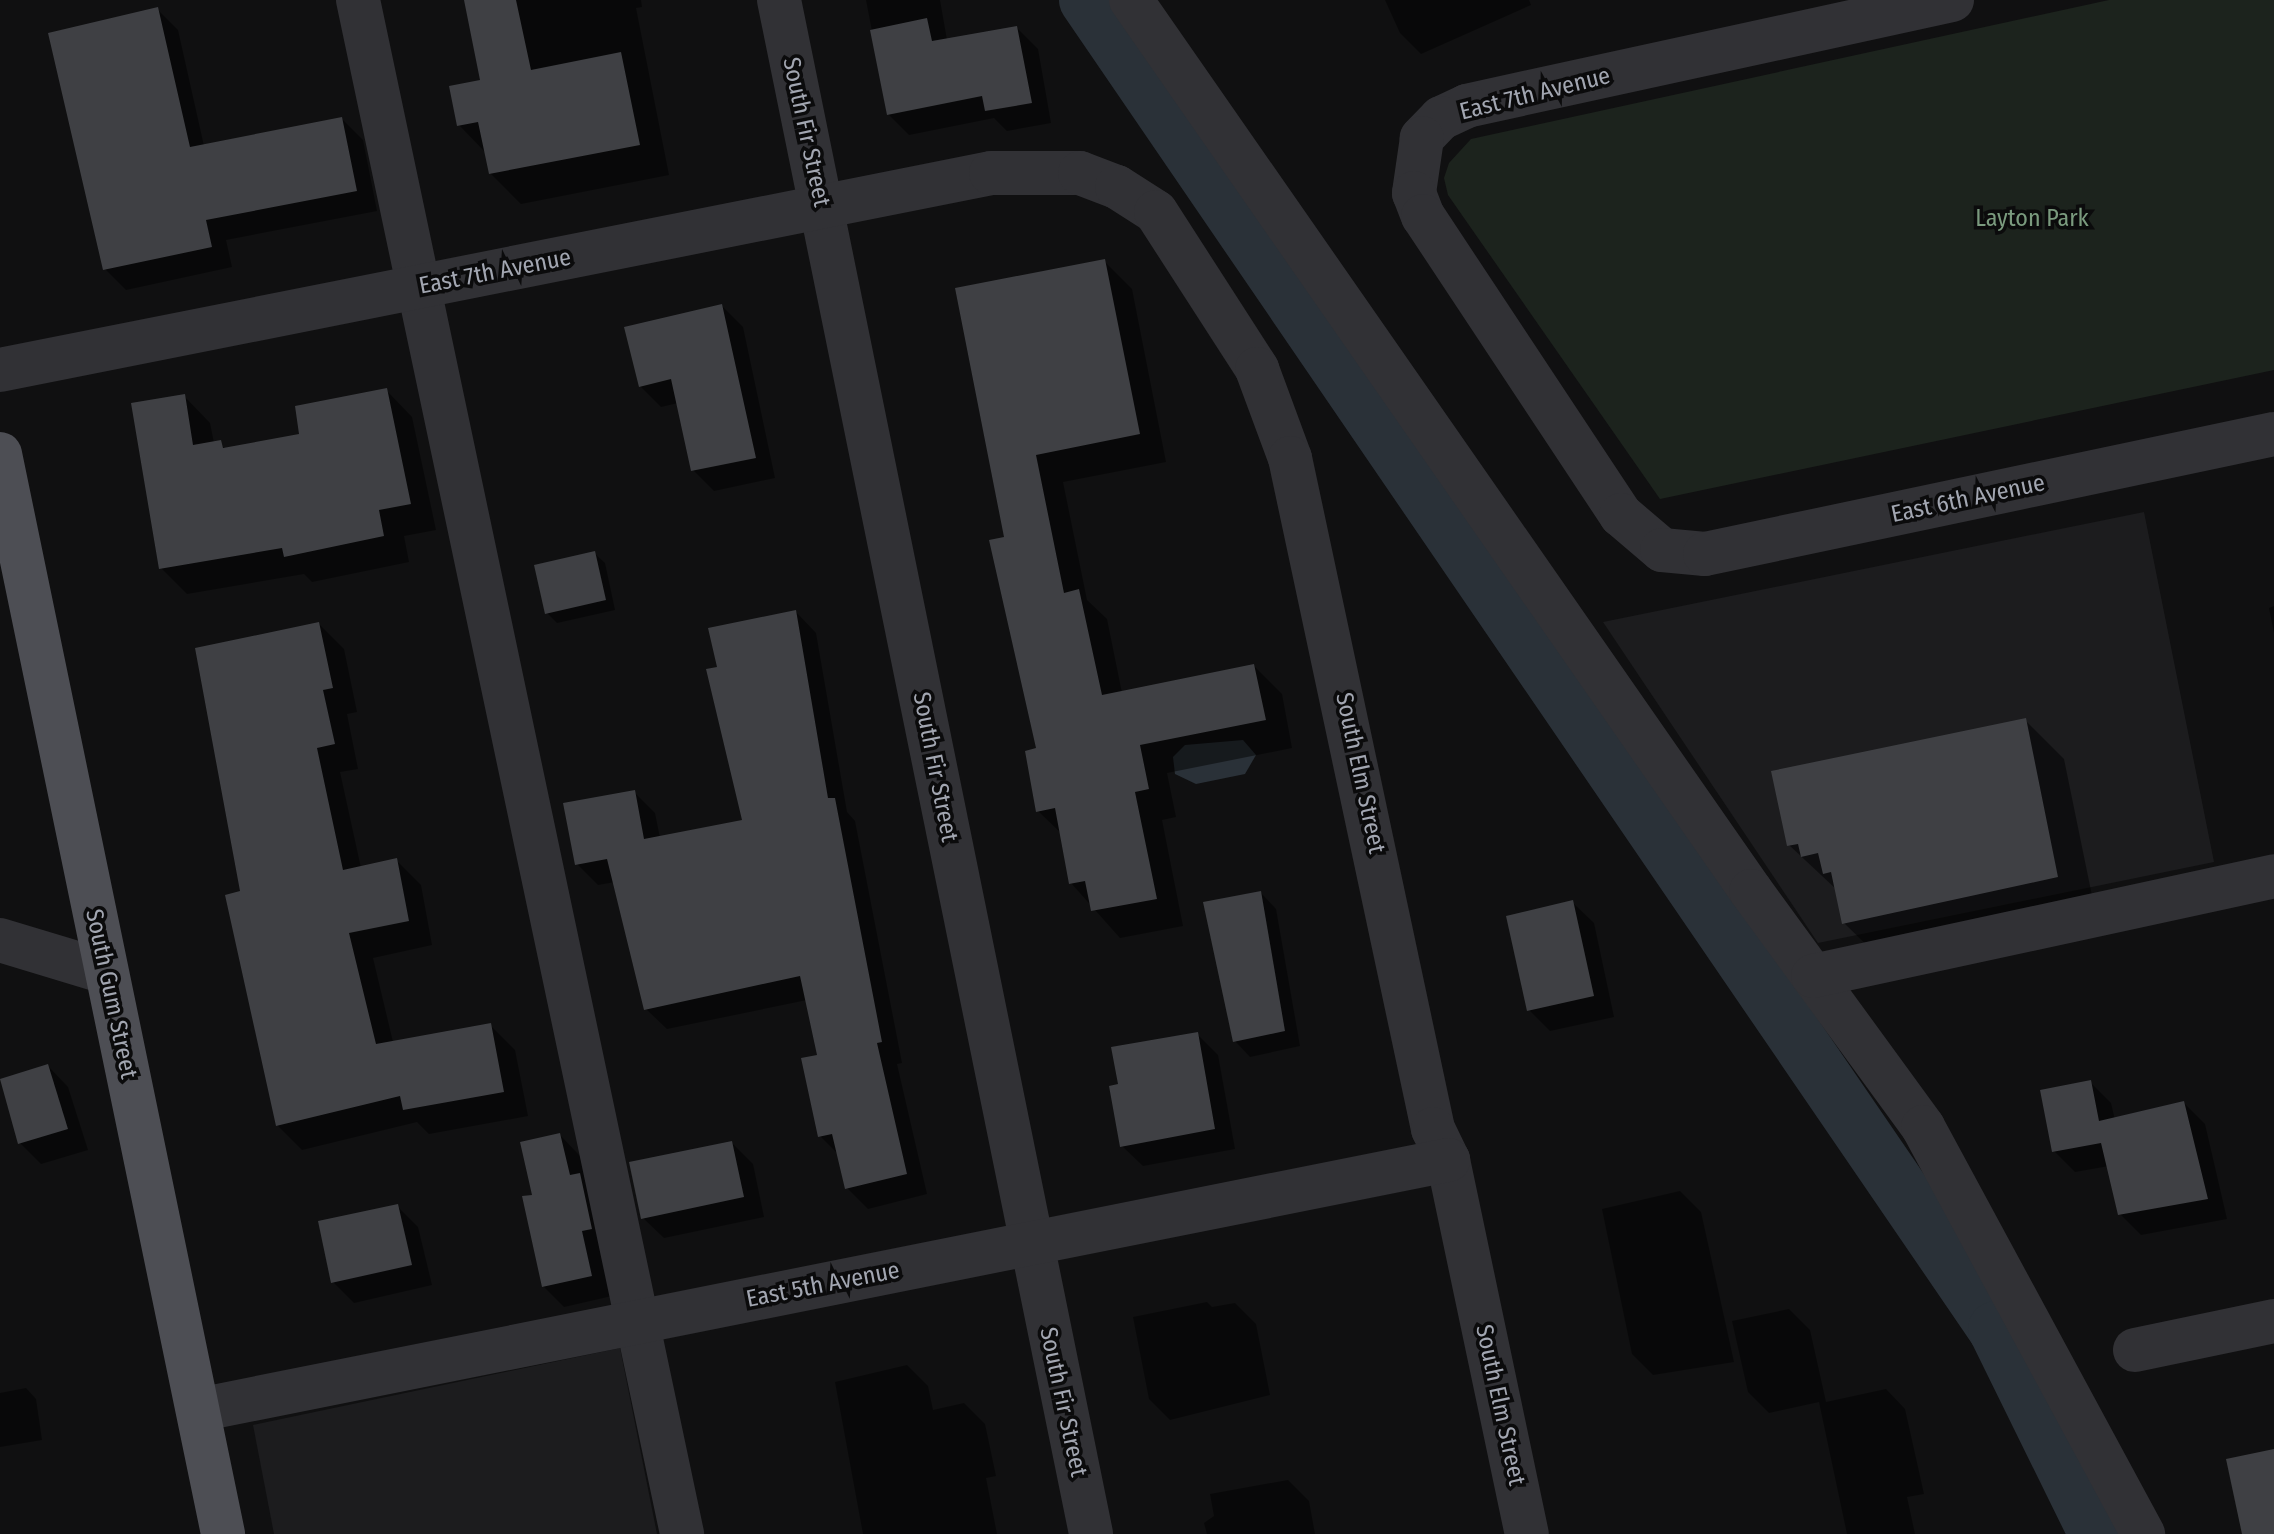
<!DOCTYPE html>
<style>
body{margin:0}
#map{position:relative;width:2274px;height:1534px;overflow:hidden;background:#101011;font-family:"Fira Sans Condensed",sans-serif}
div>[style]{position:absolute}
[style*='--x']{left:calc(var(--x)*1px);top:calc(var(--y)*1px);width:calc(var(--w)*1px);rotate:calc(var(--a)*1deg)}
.built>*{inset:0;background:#1c1c1e}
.green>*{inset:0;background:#1c231d}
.water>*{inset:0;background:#2a3138}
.shadow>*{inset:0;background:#0007}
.canal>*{height:56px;margin:-28px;padding:0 28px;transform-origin:28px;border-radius:28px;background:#2a3138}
.building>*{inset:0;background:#3f4044}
.minor>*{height:44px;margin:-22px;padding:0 22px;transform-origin:22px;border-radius:22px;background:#313135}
.major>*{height:44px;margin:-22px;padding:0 22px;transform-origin:22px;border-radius:22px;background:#4d4e54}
span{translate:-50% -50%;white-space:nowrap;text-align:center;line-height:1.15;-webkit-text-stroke:7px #0b0b0c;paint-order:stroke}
.street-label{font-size:24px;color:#a2a6b1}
.park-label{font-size:24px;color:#7a9a7e}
</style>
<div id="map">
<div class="built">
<div style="clip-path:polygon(2144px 512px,2214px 862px,1818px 943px,1603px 622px)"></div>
<div style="clip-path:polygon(620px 1348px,657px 1534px,274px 1534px,253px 1425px)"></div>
</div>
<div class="green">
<div style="clip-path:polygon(2109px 0,2274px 0,2274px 370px,1660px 499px,1448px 195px,1444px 178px,1449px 163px,1471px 139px)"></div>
</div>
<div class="water">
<div style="clip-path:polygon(1243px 740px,1256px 755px,1245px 774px,1196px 784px,1175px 774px,1173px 757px,1185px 745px)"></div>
</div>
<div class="shadow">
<div style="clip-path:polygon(466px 0,641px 0,642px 7px,636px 8px,669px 175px,521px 204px,491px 174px,486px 153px,459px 125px,482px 82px)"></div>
<div style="clip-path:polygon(866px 0,940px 0,947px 40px,1017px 28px,1038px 49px,1051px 123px,1007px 131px,994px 118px,909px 135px,888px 114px)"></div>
<div style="clip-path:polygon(1385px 0,1529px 0,1531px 5px,1421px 54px,1400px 33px)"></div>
<div style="clip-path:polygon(158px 10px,178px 30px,204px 146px,342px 119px,363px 140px,377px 211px,226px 240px,232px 267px,126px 290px,105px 269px)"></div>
<div style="clip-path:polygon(1104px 261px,1132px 289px,1166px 462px,1063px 482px,1087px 600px,1107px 619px,1122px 693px,1254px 666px,1282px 694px,1292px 748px,1167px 773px,1176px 817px,1162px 820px,1183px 926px,1120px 938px,1071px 883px,1062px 834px,1038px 811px,1038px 749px,1006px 538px)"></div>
<div style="clip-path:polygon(722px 306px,743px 327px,775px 478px,714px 491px,693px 470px,678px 403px,661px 407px,640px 386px)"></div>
<div style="clip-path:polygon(386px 390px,412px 417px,436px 530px,404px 536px,409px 562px,312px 582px,304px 574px,187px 594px,161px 568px,184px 396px,210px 423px,214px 443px,228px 449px,301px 436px)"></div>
<div style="clip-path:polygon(594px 553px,605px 563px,615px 610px,557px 623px,547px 613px)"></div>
<div style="clip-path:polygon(2274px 606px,2274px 633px,2269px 608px)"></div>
<div style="clip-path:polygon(796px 612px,816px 633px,847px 812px,855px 821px,902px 1063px,897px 1064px,927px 1194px,868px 1209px,847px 1188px,840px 1156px,820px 1136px,820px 1056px,807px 1000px,667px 1029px,646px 1009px,615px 882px,598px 885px,577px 864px,634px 792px,655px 813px,660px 838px,745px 821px,719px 668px)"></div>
<div style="clip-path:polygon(319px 624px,344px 649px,357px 712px,347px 714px,358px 769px,340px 772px,361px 868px,396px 860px,421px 885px,432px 945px,373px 958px,393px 1042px,490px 1025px,515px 1050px,528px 1116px,429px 1134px,417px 1122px,302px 1150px,277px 1125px,242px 893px)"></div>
<div style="clip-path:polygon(2025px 720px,2064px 759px,2096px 915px,1883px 961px,1844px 923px,1837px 890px,1789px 845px)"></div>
<div style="clip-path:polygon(1261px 893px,1276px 909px,1300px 1046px,1250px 1057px,1235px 1041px)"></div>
<div style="clip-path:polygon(1573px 903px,1594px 923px,1614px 1017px,1550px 1031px,1529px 1010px)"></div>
<div style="clip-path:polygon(1197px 1034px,1218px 1055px,1235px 1149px,1143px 1166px,1122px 1146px)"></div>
<div style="clip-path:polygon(48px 1066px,68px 1087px,88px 1150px,41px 1164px,20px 1143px)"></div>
<div style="clip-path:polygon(2090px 1082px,2111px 1103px,2115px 1120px,2184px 1103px,2205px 1124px,2227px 1219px,2141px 1235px,2120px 1214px,2109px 1166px,2075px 1172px,2054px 1151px)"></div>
<div style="clip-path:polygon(560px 1135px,580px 1156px,612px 1296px,564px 1307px,543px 1286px,535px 1197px)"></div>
<div style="clip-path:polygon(732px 1143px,753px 1164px,764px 1217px,664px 1238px,643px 1218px)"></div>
<div style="clip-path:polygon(1680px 1191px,1701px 1212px,1734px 1362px,1653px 1375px,1632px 1354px,1602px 1209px)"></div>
<div style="clip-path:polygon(397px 1206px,418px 1227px,432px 1285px,354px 1303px,333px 1282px)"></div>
<div style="clip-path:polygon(1207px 1302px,1212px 1307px,1235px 1303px,1256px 1324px,1270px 1395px,1170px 1420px,1149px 1399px,1133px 1317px)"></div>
<div style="clip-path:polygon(1789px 1309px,1810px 1330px,1826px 1402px,1886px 1389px,1905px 1409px,1924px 1494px,1907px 1497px,1915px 1534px,1847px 1534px,1819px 1402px,1769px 1413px,1748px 1392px,1732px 1321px)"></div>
<div style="clip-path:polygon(907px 1365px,928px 1386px,933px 1410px,964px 1403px,985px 1424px,996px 1476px,986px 1478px,997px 1534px,863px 1534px,835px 1382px)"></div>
<div style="clip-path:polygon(26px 1388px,36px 1399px,42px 1440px,0 1447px,0 1393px)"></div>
<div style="clip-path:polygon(1288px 1480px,1309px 1501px,1315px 1534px,1207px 1534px,1204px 1523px,1214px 1516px,1210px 1494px)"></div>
</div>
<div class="canal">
<div style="--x:1087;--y:0;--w:1610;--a:55.63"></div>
<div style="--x:1996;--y:1329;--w:229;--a:63.8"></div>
</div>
<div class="building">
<div style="clip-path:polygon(464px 0,516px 0,531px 70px,621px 52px,640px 145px,489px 174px,478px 122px,457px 126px,449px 86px,480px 80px)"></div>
<div style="clip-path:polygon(158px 7px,190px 147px,342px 117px,357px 191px,206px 220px,212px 247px,103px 270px,48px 33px)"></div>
<div style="clip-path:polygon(927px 18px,932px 41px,1017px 26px,1032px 103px,985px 111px,982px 96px,887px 115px,870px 30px)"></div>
<div style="clip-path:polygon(1105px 259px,1140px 434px,1036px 455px,1064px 593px,1079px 589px,1102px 695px,1254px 664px,1266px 720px,1140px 745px,1149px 789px,1135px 792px,1157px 899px,1091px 911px,1085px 881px,1069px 884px,1055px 808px,1036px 812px,1025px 751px,1036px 748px,989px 540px,1004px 537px,955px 288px)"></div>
<div style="clip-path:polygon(722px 304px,756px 458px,691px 471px,671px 379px,639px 387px,624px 327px)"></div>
<div style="clip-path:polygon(387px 388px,411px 504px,379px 510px,384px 536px,284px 557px,282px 548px,159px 569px,131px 403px,185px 394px,193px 445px,221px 440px,223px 448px,299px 434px,295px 406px)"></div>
<div style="clip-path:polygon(595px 551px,606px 600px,545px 614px,534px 565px)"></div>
<div style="clip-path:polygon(796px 610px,828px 798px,835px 798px,882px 1042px,877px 1043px,907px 1174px,845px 1189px,832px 1134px,818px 1137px,801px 1058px,817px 1055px,800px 976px,644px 1010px,607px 859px,575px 865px,563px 803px,635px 790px,644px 839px,742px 820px,706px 669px,717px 667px,708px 628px)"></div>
<div style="clip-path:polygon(319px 622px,333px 688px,323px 690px,335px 744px,317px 748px,343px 870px,397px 858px,409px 921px,349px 933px,376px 1044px,491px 1023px,504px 1092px,403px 1110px,400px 1096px,276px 1126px,225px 895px,240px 891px,195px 648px)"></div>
<div style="clip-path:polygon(2026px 718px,2058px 877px,1842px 924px,1831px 872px,1823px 874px,1818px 853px,1801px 857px,1798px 844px,1787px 846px,1771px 771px)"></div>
<div style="clip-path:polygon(1261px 891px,1285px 1031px,1233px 1042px,1203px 902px)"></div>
<div style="clip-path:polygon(1573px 900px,1594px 996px,1527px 1011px,1506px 916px)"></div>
<div style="clip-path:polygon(1198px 1032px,1215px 1129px,1120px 1147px,1109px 1086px,1118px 1084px,1111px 1047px)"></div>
<div style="clip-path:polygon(48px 1064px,68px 1129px,18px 1144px,0 1079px)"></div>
<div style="clip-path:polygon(2091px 1080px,2099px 1121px,2184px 1101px,2208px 1199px,2118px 1215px,2101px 1143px,2052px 1152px,2040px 1090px)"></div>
<div style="clip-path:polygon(560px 1133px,570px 1175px,580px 1173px,592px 1229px,582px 1231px,592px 1276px,542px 1287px,522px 1196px,532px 1195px,520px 1142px)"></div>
<div style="clip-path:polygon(732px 1141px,744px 1197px,641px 1219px,629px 1162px)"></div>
<div style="clip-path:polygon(398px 1204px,412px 1265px,331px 1283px,318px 1221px)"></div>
<div style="clip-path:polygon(2274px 1449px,2274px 1534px,2242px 1534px,2226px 1459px)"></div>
</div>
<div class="minor">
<div style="--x:358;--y:0;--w:1568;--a:78.07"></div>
<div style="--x:779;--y:0;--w:1565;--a:78.5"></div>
<div style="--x:1131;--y:0;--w:1085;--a:55.17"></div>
<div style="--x:1751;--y:891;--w:292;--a:53.9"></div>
<div style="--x:1923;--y:1127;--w:463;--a:61.6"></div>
<div style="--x:1952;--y:0;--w:496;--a:167.7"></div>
<div style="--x:1467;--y:106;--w:29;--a:155"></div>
<div style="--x:1441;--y:118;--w:28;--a:134"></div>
<div style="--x:1422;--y:138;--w:56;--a:98.3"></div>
<div style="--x:1414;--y:193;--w:25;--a:69"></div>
<div style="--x:1423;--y:216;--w:359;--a:56.5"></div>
<div style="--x:1621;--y:515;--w:54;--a:40.5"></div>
<div style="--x:1662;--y:550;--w:43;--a:5.3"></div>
<div style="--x:1705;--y:554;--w:582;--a:-11.91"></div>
<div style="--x:0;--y:370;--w:1010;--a:-11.24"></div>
<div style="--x:991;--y:173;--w:89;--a:0"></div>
<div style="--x:1080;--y:173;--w:40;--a:21"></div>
<div style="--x:1117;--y:187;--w:46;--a:32.7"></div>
<div style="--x:1156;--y:212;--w:187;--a:57.2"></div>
<div style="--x:1257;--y:369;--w:95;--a:69.7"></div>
<div style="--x:1290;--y:458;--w:686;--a:77.97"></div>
<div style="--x:1433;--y:1129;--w:34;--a:64"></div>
<div style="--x:1448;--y:1160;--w:382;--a:78.1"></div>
<div style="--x:0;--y:940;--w:111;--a:16.8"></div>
<div style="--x:1813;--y:976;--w:472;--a:-12.2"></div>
<div style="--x:2135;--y:1350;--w:142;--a:-11.8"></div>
<div style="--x:198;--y:1410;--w:1275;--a:-11.31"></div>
</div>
<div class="major">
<div style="--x:0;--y:454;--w:1103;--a:78.33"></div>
</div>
<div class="street-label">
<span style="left:1535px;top:94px;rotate:-14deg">East 7th Avenue</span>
<span style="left:806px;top:132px;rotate:78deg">South Fir Street</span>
<span style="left:495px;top:272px;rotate:-11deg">East 7th Avenue</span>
<span style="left:1968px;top:499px;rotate:-12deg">East 6th Avenue</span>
<span style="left:935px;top:767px;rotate:79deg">South Fir Street</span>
<span style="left:1360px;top:773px;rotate:78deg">South Elm Street</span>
<span style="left:111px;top:994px;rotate:78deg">South Gum Street</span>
<span style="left:823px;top:1285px;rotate:-11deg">East 5th Avenue</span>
<span style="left:1063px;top:1402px;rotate:78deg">South Fir Street</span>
<span style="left:1500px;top:1405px;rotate:78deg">South Elm Street</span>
</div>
<div class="park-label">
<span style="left:2032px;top:219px">Layton Park</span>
</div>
</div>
